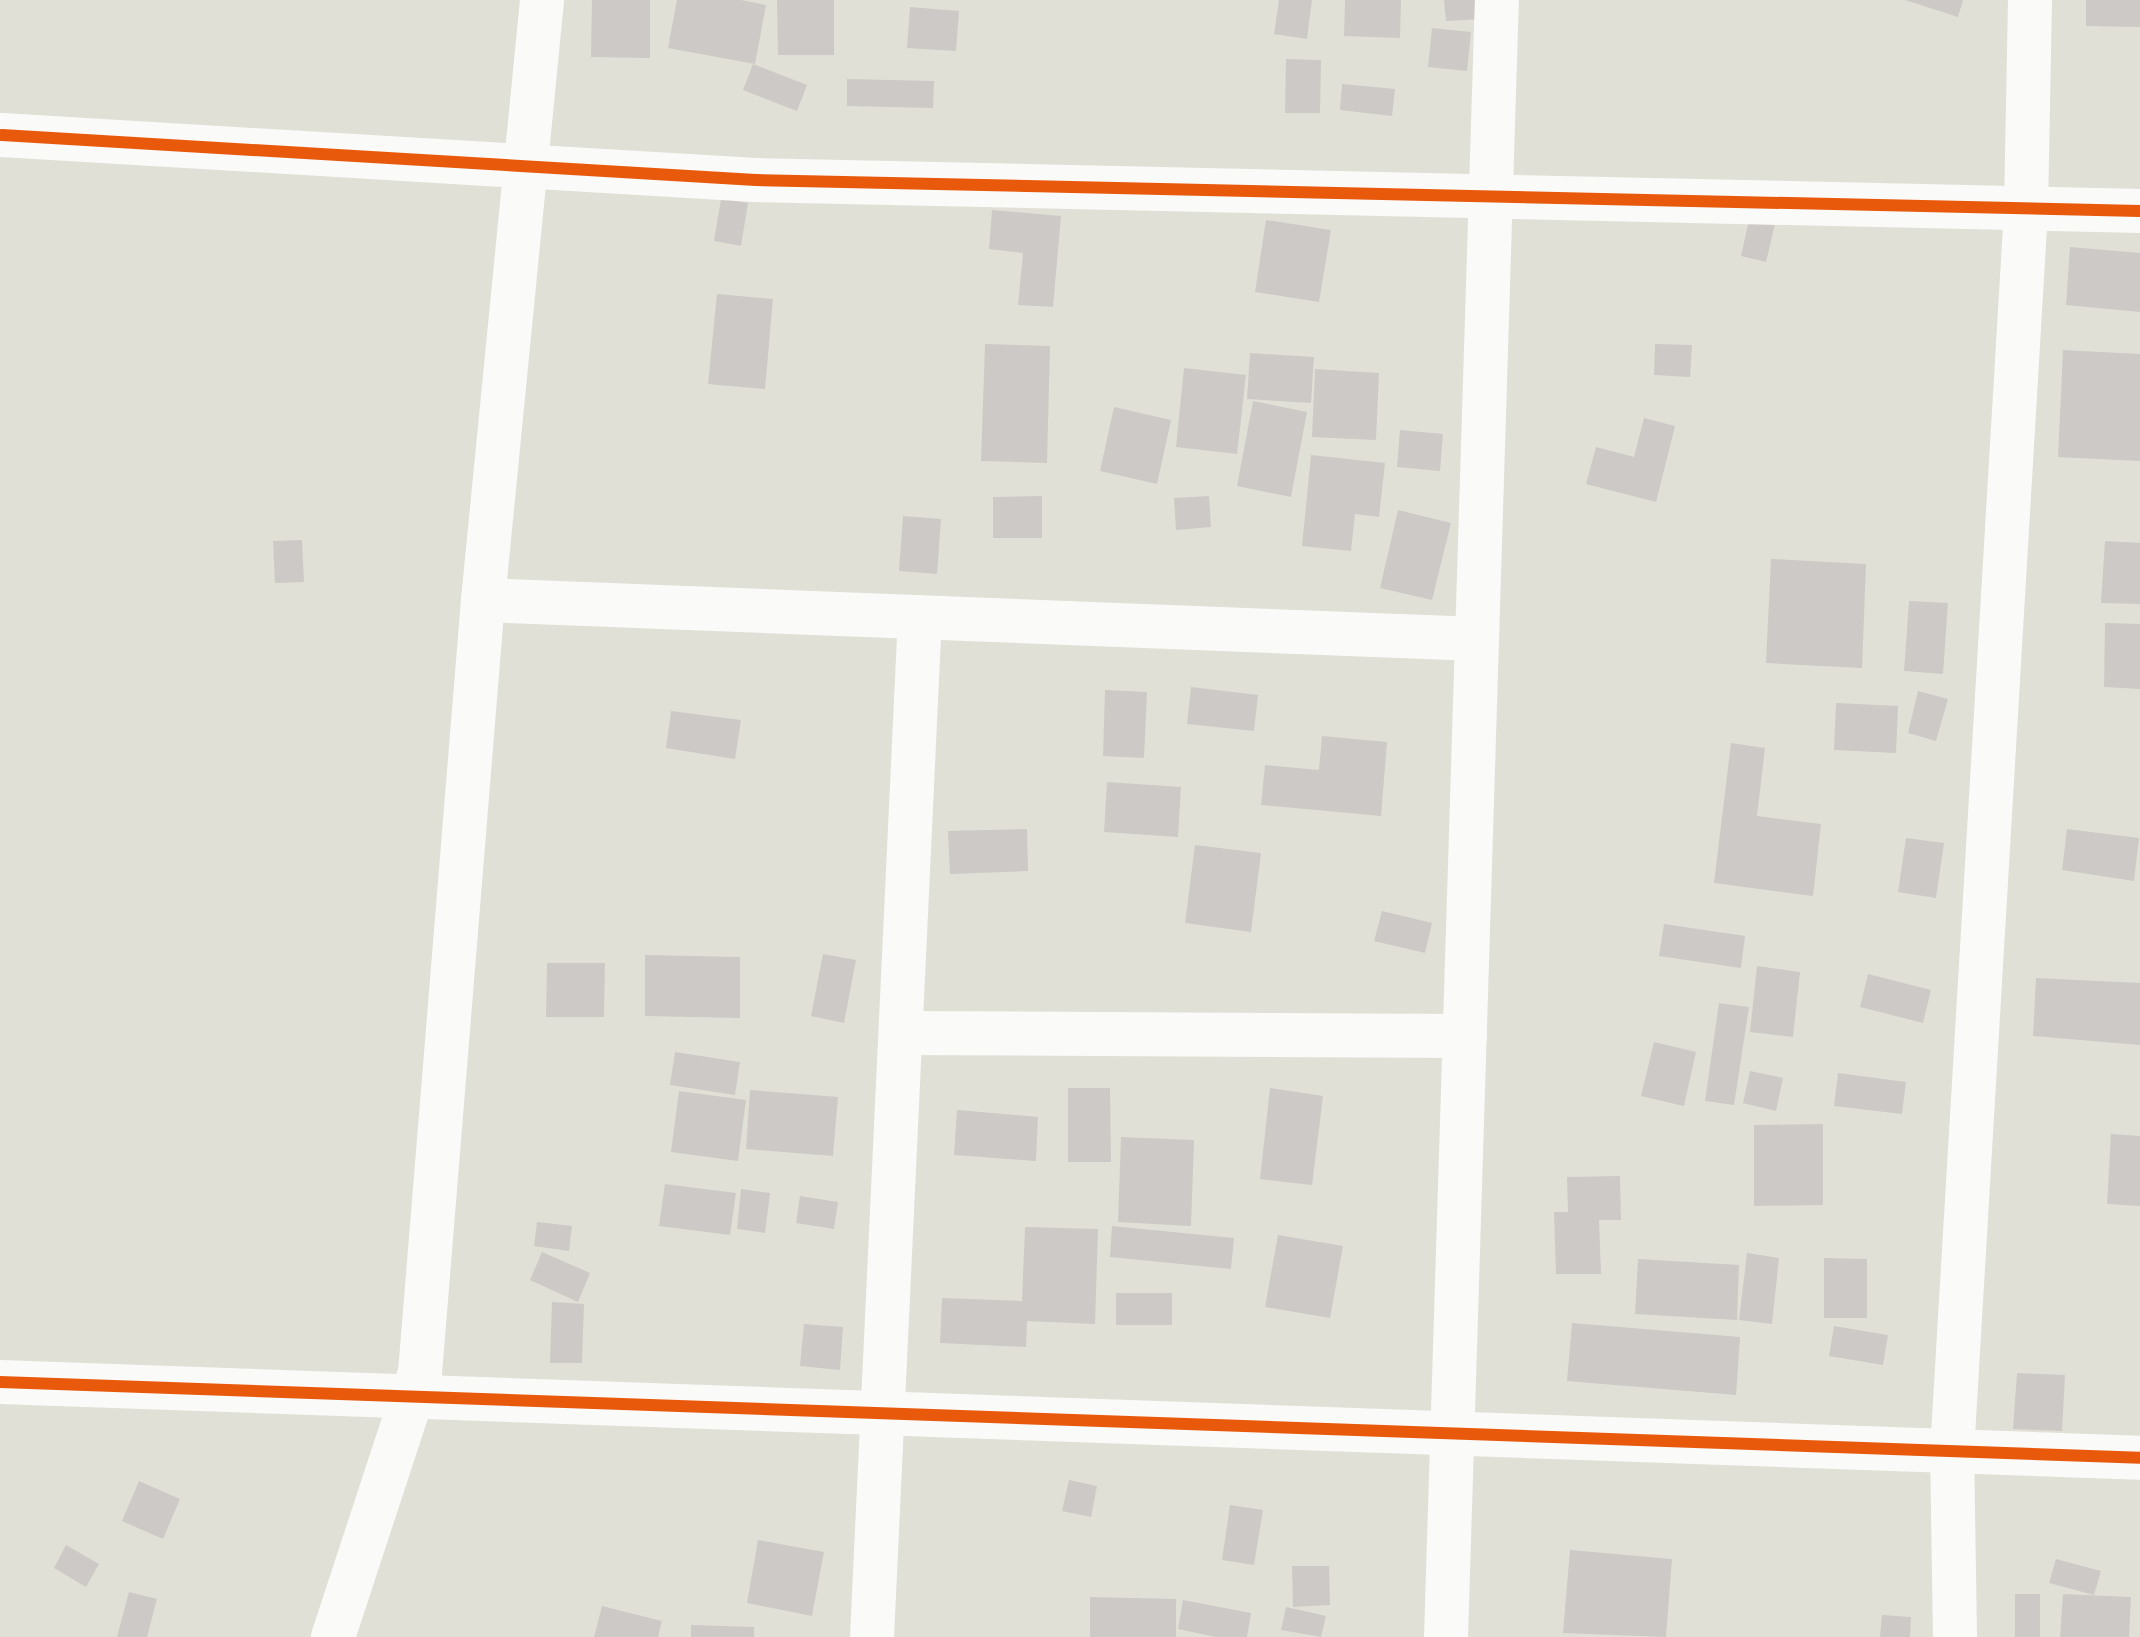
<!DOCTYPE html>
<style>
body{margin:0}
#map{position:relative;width:2140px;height:1637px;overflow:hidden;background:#e1e0d6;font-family:"Fira Sans Condensed",sans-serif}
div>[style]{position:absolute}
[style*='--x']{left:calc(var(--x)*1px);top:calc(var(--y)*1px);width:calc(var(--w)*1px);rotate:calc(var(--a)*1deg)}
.building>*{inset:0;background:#cdc9c6}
.minor>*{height:44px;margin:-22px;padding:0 22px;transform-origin:22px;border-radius:22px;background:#fafaf9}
.cycleway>*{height:12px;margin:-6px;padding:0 6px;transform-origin:6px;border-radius:6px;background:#e8590c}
span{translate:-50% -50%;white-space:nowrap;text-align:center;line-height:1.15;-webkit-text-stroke:8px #e6e3d1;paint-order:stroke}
</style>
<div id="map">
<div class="building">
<div style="clip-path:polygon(592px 0,650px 0,650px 58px,591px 57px)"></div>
<div style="clip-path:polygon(677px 0,741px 0,766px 5px,755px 64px,668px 48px)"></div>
<div style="clip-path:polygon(777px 0,834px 0,834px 55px,778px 55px)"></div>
<div style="clip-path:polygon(1279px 0,1312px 0,1307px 39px,1274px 34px)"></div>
<div style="clip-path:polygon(1345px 0,1401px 0,1400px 38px,1344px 36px)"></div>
<div style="clip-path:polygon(1444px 0,1481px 0,1483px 19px,1446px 21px)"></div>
<div style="clip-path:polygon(1905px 0,1963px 0,1958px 17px)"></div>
<div style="clip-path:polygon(2086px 0,2140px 0,2140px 27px,2086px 26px)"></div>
<div style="clip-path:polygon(910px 7px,959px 11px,956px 51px,907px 48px)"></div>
<div style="clip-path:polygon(1432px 28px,1471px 32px,1467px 71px,1428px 67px)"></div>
<div style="clip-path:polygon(1286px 59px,1321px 60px,1320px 113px,1285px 113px)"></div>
<div style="clip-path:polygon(753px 64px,807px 85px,797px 111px,743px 90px)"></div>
<div style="clip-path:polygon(847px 79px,934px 81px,933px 108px,847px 106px)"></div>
<div style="clip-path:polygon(1342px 84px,1395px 89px,1392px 116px,1340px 110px)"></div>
<div style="clip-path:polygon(721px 199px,748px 203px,741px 246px,714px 241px)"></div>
<div style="clip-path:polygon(992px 210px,1061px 216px,1053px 307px,1018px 305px,1023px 253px,989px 249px)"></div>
<div style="clip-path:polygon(1750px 215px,1776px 220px,1766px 262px,1741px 256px)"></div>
<div style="clip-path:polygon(1266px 220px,1331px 230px,1319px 302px,1255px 292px)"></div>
<div style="clip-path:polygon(2070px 247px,2140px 253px,2140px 312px,2066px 305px)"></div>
<div style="clip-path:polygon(717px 294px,773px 299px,765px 389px,708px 384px)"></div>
<div style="clip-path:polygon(985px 344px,1050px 346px,1047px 463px,981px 461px)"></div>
<div style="clip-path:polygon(1655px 344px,1692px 345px,1690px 377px,1654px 375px)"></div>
<div style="clip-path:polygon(2063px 350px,2140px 354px,2140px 461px,2058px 457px)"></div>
<div style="clip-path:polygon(1250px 353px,1314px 357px,1311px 403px,1247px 399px)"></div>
<div style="clip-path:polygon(1184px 368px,1246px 375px,1237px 454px,1176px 447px)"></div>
<div style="clip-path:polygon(1315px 369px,1379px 373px,1376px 440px,1312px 437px)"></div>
<div style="clip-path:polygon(1253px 401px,1307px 412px,1291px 497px,1237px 486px)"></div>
<div style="clip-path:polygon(1114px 407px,1171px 420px,1157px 484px,1100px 471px)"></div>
<div style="clip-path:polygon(1644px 418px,1675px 426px,1656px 502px,1586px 484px,1596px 447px,1634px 457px)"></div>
<div style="clip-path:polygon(1400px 430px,1443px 434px,1440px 471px,1397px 467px)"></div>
<div style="clip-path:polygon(1311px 455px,1385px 463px,1379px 517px,1355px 514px,1351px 551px,1302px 546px)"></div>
<div style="clip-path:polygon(1042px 496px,1042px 538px,993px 538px,993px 497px)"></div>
<div style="clip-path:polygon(1209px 496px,1211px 527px,1176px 530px,1174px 498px)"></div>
<div style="clip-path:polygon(1398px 510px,1451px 523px,1432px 600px,1380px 588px)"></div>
<div style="clip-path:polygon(903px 516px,941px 519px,937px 574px,899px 571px)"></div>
<div style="clip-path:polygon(302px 540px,304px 582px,275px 583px,273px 541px)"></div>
<div style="clip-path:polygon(2105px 541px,2140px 543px,2140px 604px,2101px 603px)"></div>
<div style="clip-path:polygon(1771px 559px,1866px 564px,1862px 668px,1766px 663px)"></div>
<div style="clip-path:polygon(1909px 601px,1948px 603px,1943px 674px,1904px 671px)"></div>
<div style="clip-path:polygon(2105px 623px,2140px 624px,2140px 689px,2104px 687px)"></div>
<div style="clip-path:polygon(1191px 687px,1258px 695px,1254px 731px,1187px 724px)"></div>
<div style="clip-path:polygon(1105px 690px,1147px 692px,1144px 758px,1103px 756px)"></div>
<div style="clip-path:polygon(1918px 691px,1948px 699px,1936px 741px,1908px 733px)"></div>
<div style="clip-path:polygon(1836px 703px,1898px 706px,1896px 753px,1834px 750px)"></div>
<div style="clip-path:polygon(671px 711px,741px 720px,735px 759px,666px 748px)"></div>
<div style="clip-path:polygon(1322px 736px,1387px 742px,1381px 816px,1261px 805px,1265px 765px,1319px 770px)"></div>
<div style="clip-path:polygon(1731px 743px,1765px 748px,1757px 816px,1821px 824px,1813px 896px,1714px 883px)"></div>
<div style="clip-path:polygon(1107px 782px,1181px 787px,1178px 837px,1104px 832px)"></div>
<div style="clip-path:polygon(1027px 829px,1028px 871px,950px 874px,948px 831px)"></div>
<div style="clip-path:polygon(2067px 829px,2139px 838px,2134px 881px,2062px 870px)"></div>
<div style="clip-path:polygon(1906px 838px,1944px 843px,1936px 898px,1898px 892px)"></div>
<div style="clip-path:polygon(1195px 845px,1261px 853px,1251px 932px,1185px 923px)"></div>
<div style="clip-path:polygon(1382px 911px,1432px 923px,1425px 953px,1374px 941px)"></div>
<div style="clip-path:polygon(1664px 924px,1745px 936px,1741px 968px,1659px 956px)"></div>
<div style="clip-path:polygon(823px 954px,856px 960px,844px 1023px,811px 1016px)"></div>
<div style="clip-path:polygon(645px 955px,740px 957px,740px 1018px,645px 1016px)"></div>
<div style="clip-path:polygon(547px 963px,605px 963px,604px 1017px,546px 1017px)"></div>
<div style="clip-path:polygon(1757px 966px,1800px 972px,1793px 1037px,1750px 1032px)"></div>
<div style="clip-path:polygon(1868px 974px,1931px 990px,1923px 1023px,1860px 1007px)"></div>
<div style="clip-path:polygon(2036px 978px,2140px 983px,2140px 1045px,2033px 1036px)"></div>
<div style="clip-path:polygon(1719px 1003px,1749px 1007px,1734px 1105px,1705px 1101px)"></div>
<div style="clip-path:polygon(1654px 1042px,1696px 1052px,1684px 1106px,1641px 1096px)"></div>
<div style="clip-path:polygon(675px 1052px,740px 1062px,735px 1095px,670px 1085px)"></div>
<div style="clip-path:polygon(1750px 1071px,1783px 1078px,1776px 1111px,1743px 1103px)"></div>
<div style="clip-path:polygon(1838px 1073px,1906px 1082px,1902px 1114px,1834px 1106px)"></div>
<div style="clip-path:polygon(1068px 1088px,1110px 1088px,1111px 1162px,1068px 1162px)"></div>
<div style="clip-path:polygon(1270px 1088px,1323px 1096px,1312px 1185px,1260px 1179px)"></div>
<div style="clip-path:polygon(750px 1090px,838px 1097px,833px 1156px,746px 1149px)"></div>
<div style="clip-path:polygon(679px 1091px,746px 1100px,738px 1161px,671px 1152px)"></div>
<div style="clip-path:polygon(957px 1110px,1038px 1117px,1036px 1161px,954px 1155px)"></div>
<div style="clip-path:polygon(1823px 1124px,1823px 1205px,1754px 1206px,1754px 1125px)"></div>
<div style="clip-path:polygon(2111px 1134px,2140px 1136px,2140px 1206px,2107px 1204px)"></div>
<div style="clip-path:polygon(1121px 1137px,1194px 1140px,1191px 1226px,1118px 1222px)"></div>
<div style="clip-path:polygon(1620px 1176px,1621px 1220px,1599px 1220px,1601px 1274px,1556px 1274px,1554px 1212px,1568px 1212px,1567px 1177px)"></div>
<div style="clip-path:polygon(665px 1184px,736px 1193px,730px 1235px,659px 1226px)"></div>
<div style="clip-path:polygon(741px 1189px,770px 1193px,765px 1233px,737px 1229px)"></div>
<div style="clip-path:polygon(800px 1196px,838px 1202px,834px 1229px,796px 1223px)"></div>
<div style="clip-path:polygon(537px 1222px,572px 1226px,569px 1251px,534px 1246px)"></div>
<div style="clip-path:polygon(1112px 1226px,1234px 1238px,1231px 1269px,1110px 1257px)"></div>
<div style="clip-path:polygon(1025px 1227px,1098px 1229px,1095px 1324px,1027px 1321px,1026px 1347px,940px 1343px,942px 1298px,1022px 1301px)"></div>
<div style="clip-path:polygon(1278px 1235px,1343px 1246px,1330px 1318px,1265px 1307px)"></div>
<div style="clip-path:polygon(542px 1252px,590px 1273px,578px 1302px,530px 1280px)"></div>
<div style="clip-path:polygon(1747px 1253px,1779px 1258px,1772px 1324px,1739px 1320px)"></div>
<div style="clip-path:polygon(1824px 1258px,1867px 1259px,1867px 1318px,1824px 1318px)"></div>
<div style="clip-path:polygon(1638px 1259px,1739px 1265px,1737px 1320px,1635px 1314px)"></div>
<div style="clip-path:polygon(1116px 1293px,1172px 1293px,1172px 1325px,1116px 1325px)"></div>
<div style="clip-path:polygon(552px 1302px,584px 1304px,582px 1363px,550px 1363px)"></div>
<div style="clip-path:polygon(1572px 1323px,1740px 1337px,1736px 1395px,1567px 1381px)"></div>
<div style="clip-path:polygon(804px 1324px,843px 1327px,840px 1370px,800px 1366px)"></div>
<div style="clip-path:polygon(1834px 1326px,1888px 1335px,1883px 1365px,1829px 1356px)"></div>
<div style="clip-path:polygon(2017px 1373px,2065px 1375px,2062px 1431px,2013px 1429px)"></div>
<div style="clip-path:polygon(1069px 1480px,1097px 1486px,1091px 1517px,1062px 1511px)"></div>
<div style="clip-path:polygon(139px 1481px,180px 1499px,163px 1539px,122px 1521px)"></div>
<div style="clip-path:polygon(1230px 1505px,1263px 1510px,1254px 1565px,1222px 1560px)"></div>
<div style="clip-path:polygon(758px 1540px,824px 1552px,812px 1616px,747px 1603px)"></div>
<div style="clip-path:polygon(66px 1545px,99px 1564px,86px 1587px,54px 1568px)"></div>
<div style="clip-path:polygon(1570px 1550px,1672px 1559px,1666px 1637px,1563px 1633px)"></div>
<div style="clip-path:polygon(2056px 1559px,2101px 1571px,2094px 1595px,2049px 1583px)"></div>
<div style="clip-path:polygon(1292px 1566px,1329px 1566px,1330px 1605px,1293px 1607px)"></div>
<div style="clip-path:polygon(129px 1592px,157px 1599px,147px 1637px,117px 1637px)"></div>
<div style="clip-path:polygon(2015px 1594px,2040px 1594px,2040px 1637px,2015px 1637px)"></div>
<div style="clip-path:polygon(2063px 1594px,2131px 1597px,2129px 1637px,2060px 1637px)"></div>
<div style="clip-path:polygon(1090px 1597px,1176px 1599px,1176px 1637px,1090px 1637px)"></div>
<div style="clip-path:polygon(1183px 1600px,1251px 1613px,1247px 1637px,1216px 1637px,1178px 1629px)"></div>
<div style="clip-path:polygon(602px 1606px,662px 1621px,658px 1637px,594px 1637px)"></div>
<div style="clip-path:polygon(1286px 1607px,1326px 1616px,1321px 1637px,1281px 1630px)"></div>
<div style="clip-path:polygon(1882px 1615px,1911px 1617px,1910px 1637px,1880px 1637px)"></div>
<div style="clip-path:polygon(691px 1625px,754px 1627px,754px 1637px,691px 1637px)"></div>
</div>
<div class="minor">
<div style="--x:2;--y:135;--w:755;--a:3.42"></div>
<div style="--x:756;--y:180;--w:1384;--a:1.28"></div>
<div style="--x:483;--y:600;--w:995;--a:2.25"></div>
<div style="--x:901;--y:1033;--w:564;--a:0.3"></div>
<div style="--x:0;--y:1382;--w:2141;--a:2.03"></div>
<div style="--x:333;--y:1637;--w:278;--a:-71.8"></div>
<div style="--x:420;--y:1373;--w:776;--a:-85.34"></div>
<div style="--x:483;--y:600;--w:603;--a:-84.38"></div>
<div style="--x:872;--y:1637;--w:1021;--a:-87.31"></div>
<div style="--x:1446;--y:1637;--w:1638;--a:-88.22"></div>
<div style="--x:1955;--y:1637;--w:185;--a:-90.9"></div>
<div style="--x:1952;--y:1452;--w:1245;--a:-86.59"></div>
<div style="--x:2026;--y:209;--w:209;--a:-88.9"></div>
</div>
<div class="cycleway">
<div style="--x:2;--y:135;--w:755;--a:3.42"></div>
<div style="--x:756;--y:180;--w:1384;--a:1.28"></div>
<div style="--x:0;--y:1382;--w:2141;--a:2.03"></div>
</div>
</div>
